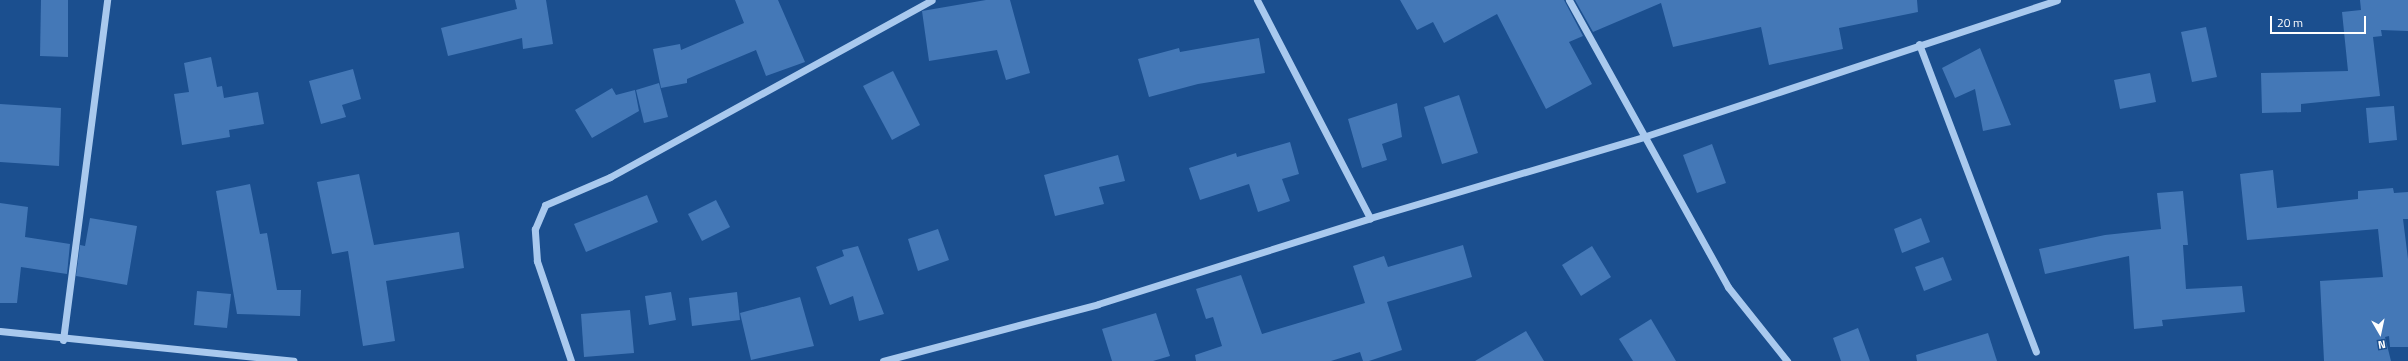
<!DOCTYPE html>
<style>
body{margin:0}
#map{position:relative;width:2408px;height:361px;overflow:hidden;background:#1b4f8f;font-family:"Titillium Web",sans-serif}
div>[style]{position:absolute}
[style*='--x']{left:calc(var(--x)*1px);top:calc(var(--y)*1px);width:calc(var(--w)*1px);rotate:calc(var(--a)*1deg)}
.building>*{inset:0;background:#4478b7}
.minor>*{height:7px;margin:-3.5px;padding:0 3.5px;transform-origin:3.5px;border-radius:3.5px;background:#a9c9ee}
span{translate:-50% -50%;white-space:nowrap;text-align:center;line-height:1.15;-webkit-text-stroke:4px #1b4f8f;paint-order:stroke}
.north{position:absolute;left:2360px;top:313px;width:40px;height:40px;-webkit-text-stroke:3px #1b4f8f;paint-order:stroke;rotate:171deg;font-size:11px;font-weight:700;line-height:16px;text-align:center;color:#fff}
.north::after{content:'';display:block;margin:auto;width:14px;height:18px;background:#fff;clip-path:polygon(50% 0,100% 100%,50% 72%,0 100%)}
.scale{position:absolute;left:2270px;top:16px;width:96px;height:18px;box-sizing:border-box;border:2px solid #fff;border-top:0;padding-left:5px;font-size:12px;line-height:14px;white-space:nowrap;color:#fff;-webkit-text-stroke:3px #1b4f8f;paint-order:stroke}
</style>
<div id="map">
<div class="building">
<div style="clip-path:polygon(41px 0,68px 0,68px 57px,40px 56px)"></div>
<div style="clip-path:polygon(515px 0,546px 0,553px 44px,523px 49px,522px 38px,448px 56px,441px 28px,517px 9px)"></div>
<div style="clip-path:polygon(735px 0,778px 0,805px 62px,766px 76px,756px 50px,687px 79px,687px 83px,661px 88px,653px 49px,680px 44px,681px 50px,744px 23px)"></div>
<div style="clip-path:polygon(986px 0,1010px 0,1030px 73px,1006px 80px,997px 50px,929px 61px,922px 11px)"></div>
<div style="clip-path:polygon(1400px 0,1564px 0,1583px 36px,1569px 42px,1592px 84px,1546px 109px,1497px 14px,1444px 43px,1433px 22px,1417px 30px)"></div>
<div style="clip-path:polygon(1575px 0,1917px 0,1918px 12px,1839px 28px,1843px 49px,1769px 65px,1761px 27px,1673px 47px,1661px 3px,1593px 32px)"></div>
<div style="clip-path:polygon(2360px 0,2408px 0,2408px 31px,2381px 30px,2382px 36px,2373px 37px,2380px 96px,2301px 104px,2301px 112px,2262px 113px,2261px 73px,2348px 71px,2342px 12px,2361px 10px)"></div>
<div style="clip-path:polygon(2206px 27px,2217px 77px,2192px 82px,2181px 32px)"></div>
<div style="clip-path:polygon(1259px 38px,1265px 73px,1198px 84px,1149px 97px,1138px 59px,1179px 48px,1180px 52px)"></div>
<div style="clip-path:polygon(1980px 48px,1982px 53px,2011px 125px,1983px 131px,1975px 89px,1955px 98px,1942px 68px)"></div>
<div style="clip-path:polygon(211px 57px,217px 87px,222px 86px,224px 98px,258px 92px,264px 124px,229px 130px,230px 137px,182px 145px,174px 94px,189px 92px,184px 63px)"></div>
<div style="clip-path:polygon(353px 69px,361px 99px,342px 105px,346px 117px,321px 124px,309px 81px)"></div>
<div style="clip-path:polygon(893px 71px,920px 125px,892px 140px,863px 86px)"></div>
<div style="clip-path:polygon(2150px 73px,2156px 102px,2120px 109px,2114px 80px)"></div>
<div style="clip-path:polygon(659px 83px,668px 117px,644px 123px,636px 90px)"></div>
<div style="clip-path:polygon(612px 88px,616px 95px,635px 90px,639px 111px,592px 138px,575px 110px)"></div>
<div style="clip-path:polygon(1459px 95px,1478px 153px,1442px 164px,1424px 107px)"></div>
<div style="clip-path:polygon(1397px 103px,1402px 137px,1382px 144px,1387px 160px,1362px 168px,1348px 119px)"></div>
<div style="clip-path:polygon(0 104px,61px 108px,59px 166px,0 162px)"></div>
<div style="clip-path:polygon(2394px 106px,2397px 140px,2369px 143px,2366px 108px)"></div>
<div style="clip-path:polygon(1290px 142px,1299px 174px,1282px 179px,1290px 201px,1258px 212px,1249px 184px,1200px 200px,1189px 168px,1236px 153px,1237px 157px)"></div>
<div style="clip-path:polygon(1712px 144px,1726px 183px,1697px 193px,1683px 155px)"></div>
<div style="clip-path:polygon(1118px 155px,1125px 181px,1099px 187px,1104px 204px,1055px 216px,1044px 175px)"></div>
<div style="clip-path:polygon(2273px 170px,2277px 208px,2358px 199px,2358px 191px,2393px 188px,2394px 193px,2408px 192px,2408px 219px,2403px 219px,2408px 259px,2408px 347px,2390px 347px,2389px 336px,2385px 337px,2391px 361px,2324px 361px,2320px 281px,2383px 277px,2378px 229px,2247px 240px,2240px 174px)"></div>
<div style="clip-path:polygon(359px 174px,374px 245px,459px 232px,464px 268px,386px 281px,395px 341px,363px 346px,348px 251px,332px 254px,317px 182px)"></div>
<div style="clip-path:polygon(250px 184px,260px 234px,267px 233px,277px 290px,301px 290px,300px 316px,237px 314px,216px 191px)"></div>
<div style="clip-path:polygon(2183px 191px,2188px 245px,2183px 245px,2186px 289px,2242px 286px,2245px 312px,2162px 320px,2163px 326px,2134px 329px,2129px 256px,2045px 274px,2039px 249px,2105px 235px,2161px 229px,2157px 193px)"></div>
<div style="clip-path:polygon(647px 195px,658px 222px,586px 252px,574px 224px)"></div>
<div style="clip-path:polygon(716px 200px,730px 227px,702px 241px,688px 214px)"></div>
<div style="clip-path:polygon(0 203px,28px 207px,25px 237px,70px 244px,67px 274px,21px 267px,17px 303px,0 303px)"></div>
<div style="clip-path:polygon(90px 218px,137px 226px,127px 285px,76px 276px,80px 245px,85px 246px)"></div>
<div style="clip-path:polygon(1921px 218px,1930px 242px,1902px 253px,1894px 229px)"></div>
<div style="clip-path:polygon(938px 229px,949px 260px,918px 271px,908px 239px)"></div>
<div style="clip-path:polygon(1463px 245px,1472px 277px,1387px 302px,1402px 350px,1369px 361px,1363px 361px,1360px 352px,1331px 361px,1196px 361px,1195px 355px,1222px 346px,1213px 317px,1206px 319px,1196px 289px,1241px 275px,1262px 334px,1365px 303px,1353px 266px,1384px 256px,1388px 267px)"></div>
<div style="clip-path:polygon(858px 246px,884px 314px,859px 321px,853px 296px,830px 305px,816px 267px,844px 256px,842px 250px)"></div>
<div style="clip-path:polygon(1592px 246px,1611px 277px,1581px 296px,1562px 265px)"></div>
<div style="clip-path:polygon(1943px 257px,1952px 280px,1924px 291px,1915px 267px)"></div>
<div style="clip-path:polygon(197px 291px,231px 294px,227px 328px,194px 325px)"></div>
<div style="clip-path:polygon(671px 292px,676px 320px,649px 325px,645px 296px)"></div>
<div style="clip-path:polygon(737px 292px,740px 320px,692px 326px,689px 298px)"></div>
<div style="clip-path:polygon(800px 297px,814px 346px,751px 360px,740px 313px)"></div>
<div style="clip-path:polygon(630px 310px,634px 353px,584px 357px,581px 314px)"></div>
<div style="clip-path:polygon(1156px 313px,1170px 356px,1153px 361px,1112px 361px,1102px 329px)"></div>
<div style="clip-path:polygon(1651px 319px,1676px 361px,1633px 361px,1619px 339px)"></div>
<div style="clip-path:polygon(1858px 328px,1870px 361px,1841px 361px,1833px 338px)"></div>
<div style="clip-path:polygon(1526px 331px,1544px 361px,1475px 361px)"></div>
<div style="clip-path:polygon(1988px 333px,1997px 361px,1917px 361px,1916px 355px)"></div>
</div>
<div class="minor">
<div style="--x:1257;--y:0;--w:246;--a:62.6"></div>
<div style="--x:1569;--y:0;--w:328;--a:61"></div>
<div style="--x:1728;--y:287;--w:95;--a:51.4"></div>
<div style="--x:1919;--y:44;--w:329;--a:69.2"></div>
<div style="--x:0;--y:331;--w:295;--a:5.8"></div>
<div style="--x:63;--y:340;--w:343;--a:-82.6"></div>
<div style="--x:571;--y:361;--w:106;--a:-108.8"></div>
<div style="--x:537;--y:261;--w:32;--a:-94"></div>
<div style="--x:535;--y:229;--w:26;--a:-67"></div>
<div style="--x:545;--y:205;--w:71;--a:-23.3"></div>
<div style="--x:610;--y:177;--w:367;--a:-28.8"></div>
<div style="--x:883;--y:361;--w:222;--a:-14.8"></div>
<div style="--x:1098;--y:304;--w:285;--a:-17.5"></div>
<div style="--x:1370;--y:218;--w:285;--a:-16.5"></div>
<div style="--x:1643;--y:137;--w:436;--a:-18.3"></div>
</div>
<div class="north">N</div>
<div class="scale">20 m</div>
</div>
